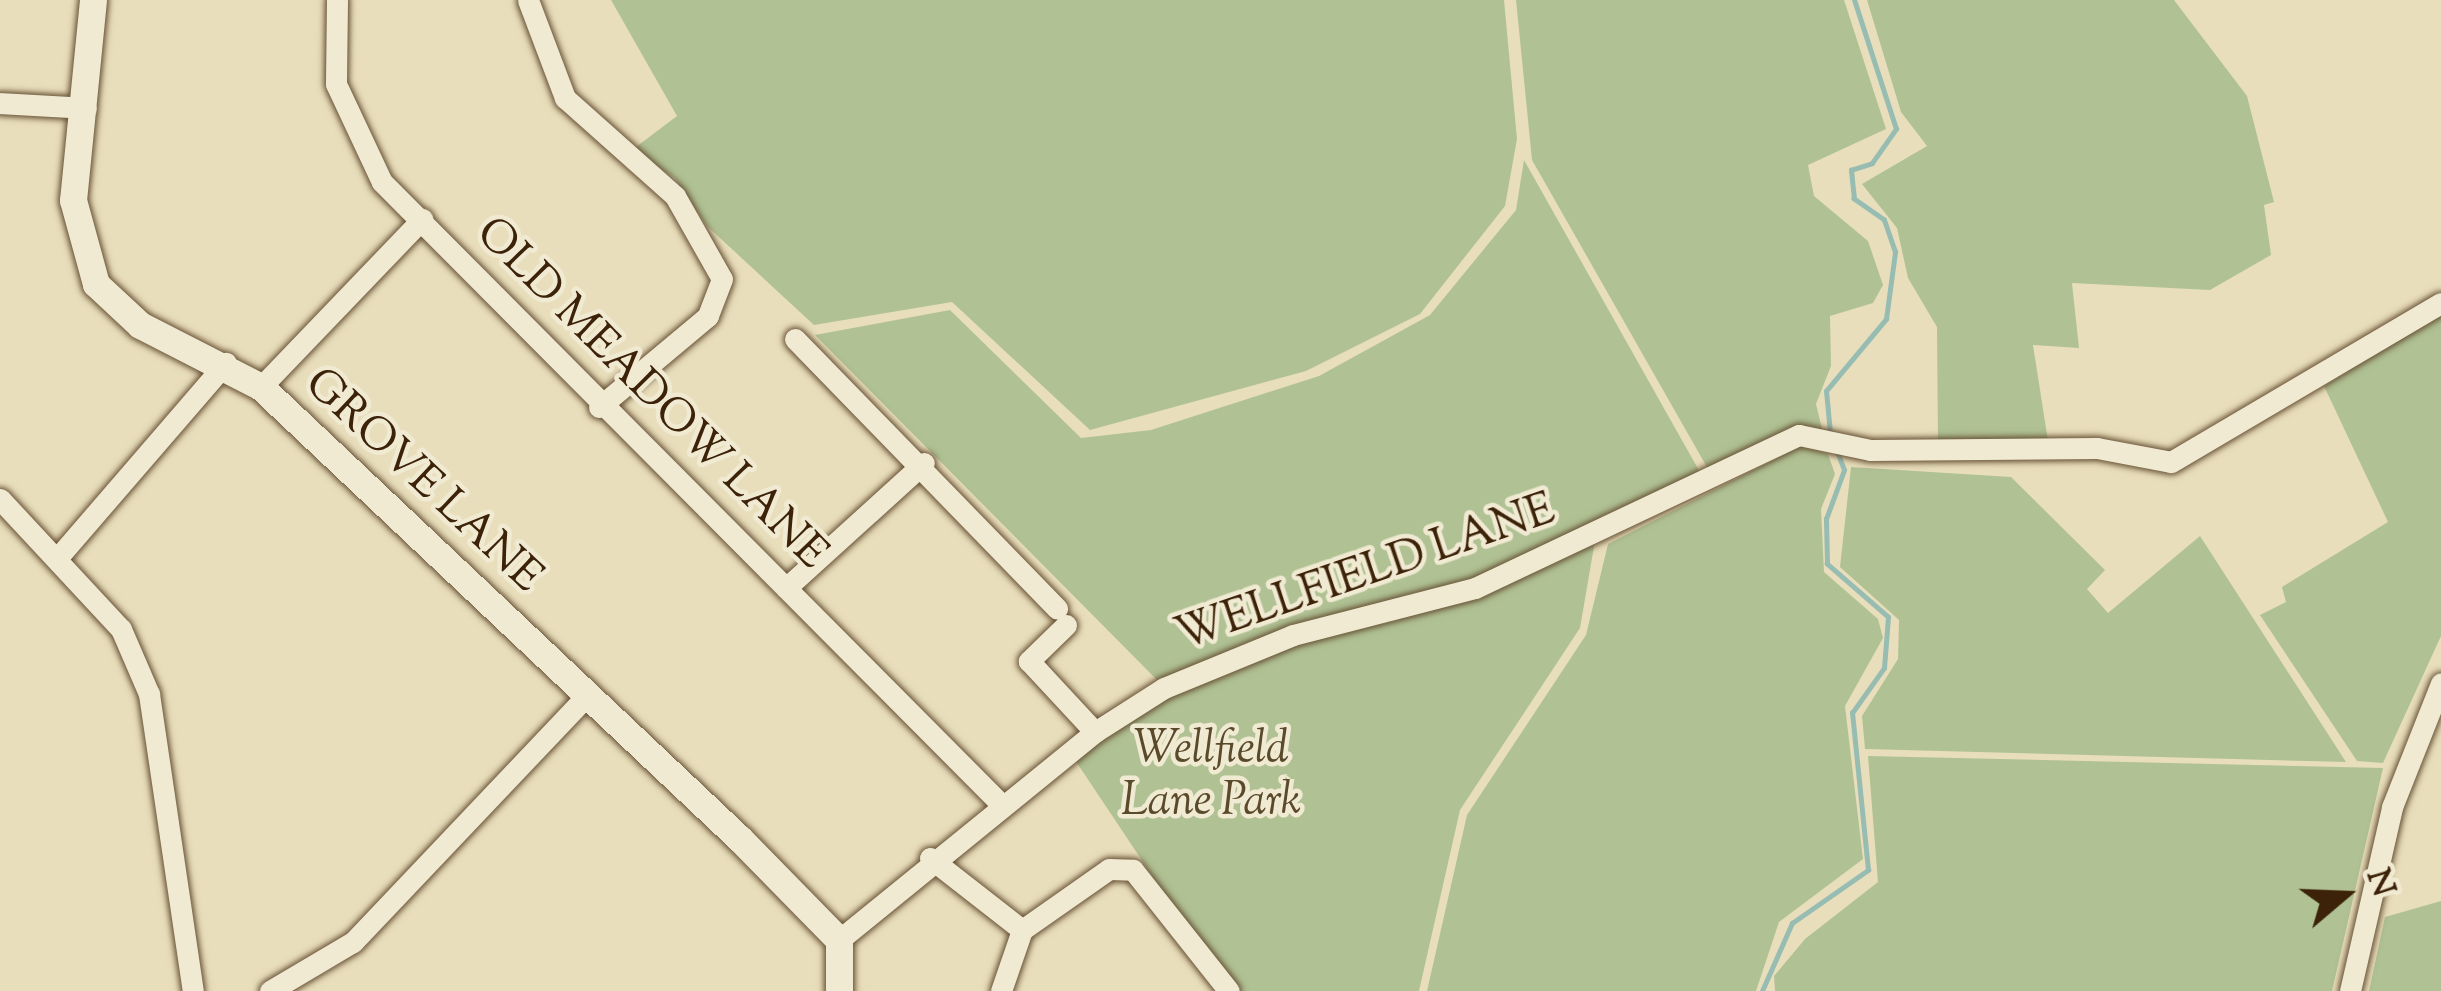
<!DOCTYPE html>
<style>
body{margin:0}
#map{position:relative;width:2441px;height:991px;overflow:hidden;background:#e9debb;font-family:"Sorts Mill Goudy",serif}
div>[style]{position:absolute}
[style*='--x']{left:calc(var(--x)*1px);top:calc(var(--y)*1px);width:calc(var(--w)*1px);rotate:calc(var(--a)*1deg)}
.green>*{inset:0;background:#b0c294}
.stream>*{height:4.5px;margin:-2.25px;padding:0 2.25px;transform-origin:2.25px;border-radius:2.25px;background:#97bcb2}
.roads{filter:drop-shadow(0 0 3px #675135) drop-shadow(0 0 3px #675135)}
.minor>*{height:21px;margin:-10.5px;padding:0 10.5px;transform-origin:10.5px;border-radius:10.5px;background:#f1ead3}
.tertiary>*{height:27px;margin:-13.5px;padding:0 13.5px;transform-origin:13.5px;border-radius:13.5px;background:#f1ead3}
span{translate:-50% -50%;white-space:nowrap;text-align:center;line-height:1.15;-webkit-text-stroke:9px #f1ead3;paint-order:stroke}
.street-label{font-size:45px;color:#3c2208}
.park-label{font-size:45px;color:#594a2b;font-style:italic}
.north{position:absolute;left:2285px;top:835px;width:120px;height:120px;-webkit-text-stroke:9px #f1ead3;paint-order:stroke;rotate:71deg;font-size:33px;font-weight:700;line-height:48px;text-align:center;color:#3c2208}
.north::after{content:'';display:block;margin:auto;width:42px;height:54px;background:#3c2208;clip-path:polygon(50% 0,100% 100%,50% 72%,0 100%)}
</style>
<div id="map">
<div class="green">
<div style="clip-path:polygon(611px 0,1504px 0,1517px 139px,1505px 206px,1420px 314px,1306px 371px,1090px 430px,952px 302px,814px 325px,707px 226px,675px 178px,632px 150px,677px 116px)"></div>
<div style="clip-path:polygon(1516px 0,1844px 0,1886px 129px,1808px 165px,1814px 196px,1868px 241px,1883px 285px,1873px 303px,1830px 316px,1831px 366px,1816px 404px,1824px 437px,1708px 469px,1532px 160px)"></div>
<div style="clip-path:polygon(1867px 0,2174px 0,2247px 96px,2274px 202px,2264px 205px,2271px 255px,2210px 290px,2072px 283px,2079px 348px,2033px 345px,2048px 441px,1938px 444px,1937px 327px,1908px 278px,1897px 228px,1862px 184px,1927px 146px,1901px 112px)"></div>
<div style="clip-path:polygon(1524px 160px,1701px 474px,1474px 579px,1160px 683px,815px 335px,950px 310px,1081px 438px,1151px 430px,1319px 376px,1430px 315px,1516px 210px)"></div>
<div style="clip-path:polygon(2441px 313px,2441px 636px,2383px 763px,2357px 761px,2260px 615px,2286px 602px,2282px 587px,2388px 522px,2324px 386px)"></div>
<div style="clip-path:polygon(1801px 446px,1828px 454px,1835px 474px,1821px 509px,1824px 572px,1878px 619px,1883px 638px,1845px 706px,1863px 859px,1779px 922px,1756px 991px,1427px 991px,1467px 815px,1586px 635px,1608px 544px)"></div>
<div style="clip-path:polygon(1851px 467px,2011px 477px,2105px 570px,2087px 589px,2108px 613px,2200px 536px,2346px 762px,1865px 749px,1862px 716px,1898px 659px,1899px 620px,1840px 567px)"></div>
<div style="clip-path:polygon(1596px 535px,1580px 628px,1460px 810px,1419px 991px,1229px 991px,1069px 751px,1164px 688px)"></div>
<div style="clip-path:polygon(1868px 756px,2383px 768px,2332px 991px,1775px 991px,1774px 976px,1805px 939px,1878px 882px)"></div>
<div style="clip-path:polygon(2441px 901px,2441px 991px,2369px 991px,2385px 917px)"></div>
</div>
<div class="stream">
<div style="--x:1830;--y:433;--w:42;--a:-95.4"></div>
<div style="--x:1826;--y:391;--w:94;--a:-50.2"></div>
<div style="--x:1886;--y:319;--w:68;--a:-82.3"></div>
<div style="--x:1895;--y:252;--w:34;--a:-109"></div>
<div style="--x:1884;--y:220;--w:37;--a:-145"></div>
<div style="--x:1854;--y:199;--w:29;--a:-96"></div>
<div style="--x:1851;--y:170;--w:22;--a:-18"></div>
<div style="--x:1872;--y:163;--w:42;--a:-54.8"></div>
<div style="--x:1896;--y:129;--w:136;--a:-108"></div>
<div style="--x:1762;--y:991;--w:74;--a:-66.2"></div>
<div style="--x:1792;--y:923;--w:93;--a:-34.9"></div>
<div style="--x:1868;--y:870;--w:158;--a:-95.8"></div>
<div style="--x:1852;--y:713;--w:55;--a:-54.6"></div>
<div style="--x:1884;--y:668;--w:51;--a:-85.5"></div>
<div style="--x:1888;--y:617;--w:81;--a:-139"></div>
<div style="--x:1827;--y:564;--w:45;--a:-91.3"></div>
<div style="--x:1826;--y:519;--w:52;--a:-69.8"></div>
<div style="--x:1844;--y:470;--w:22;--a:-111"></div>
</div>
<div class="roads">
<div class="minor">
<div style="--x:337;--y:0;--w:84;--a:90.7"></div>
<div style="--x:336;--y:84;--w:108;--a:64.9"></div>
<div style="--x:382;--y:182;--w:873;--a:45.14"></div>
<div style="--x:528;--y:0;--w:105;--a:69.3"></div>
<div style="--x:565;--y:98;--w:147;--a:41.7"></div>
<div style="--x:675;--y:196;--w:95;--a:60.5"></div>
<div style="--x:722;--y:279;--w:40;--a:111"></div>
<div style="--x:708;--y:316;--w:142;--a:140.1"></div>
<div style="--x:0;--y:103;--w:86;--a:3.3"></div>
<div style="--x:795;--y:339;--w:376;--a:45.8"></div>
<div style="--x:261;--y:387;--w:233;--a:-46.2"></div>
<div style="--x:0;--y:499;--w:178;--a:47.1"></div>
<div style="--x:121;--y:629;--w:71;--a:66.7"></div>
<div style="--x:149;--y:694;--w:300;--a:81.6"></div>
<div style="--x:60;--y:555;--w:254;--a:-49.2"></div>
<div style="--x:786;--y:588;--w:186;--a:-42.2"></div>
<div style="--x:1066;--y:625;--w:52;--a:135.8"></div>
<div style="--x:1029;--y:661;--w:97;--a:47.1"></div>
<div style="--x:930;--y:858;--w:117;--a:38"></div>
<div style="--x:1022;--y:930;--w:106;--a:-35"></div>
<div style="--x:1109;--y:869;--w:24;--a:2"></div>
<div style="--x:1133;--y:870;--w:154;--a:51.6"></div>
<div style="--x:839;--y:940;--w:330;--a:-39.1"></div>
<div style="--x:1095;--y:732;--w:82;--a:-32.5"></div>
<div style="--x:1164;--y:688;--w:139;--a:-22.3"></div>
<div style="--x:1293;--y:635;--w:188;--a:-14.5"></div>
<div style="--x:1475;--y:588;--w:358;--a:-25.3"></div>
<div style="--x:1799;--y:435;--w:73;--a:11.9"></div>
<div style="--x:1870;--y:450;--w:227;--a:-0.5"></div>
<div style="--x:2097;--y:448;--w:75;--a:10.7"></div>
<div style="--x:2171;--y:462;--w:313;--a:-30.5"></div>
<div style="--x:270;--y:991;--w:96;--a:-30.6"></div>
<div style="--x:353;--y:942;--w:340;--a:-46.5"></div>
<div style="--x:1001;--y:991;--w:65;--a:-71"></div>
<div style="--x:2350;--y:991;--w:189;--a:-77.1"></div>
<div style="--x:2392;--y:807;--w:133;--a:-68.4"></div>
</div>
<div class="tertiary">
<div style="--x:93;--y:0;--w:201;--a:95.7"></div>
<div style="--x:73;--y:200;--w:87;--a:74.7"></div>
<div style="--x:96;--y:284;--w:60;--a:43"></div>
<div style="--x:140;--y:325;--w:136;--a:27.1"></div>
<div style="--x:261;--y:387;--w:657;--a:43.34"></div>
<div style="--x:739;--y:838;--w:143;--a:45.6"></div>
<div style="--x:839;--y:940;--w:51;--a:90"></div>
</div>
</div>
<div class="street-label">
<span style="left:650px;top:395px;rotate:45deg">OLD MEADOW LANE</span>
<span style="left:422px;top:482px;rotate:43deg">GROVE LANE</span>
<span style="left:1366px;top:575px;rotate:-19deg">WELLFIELD LANE</span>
</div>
<div class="park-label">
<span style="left:1211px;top:777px">Wellfield<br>Lane Park</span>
</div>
<div class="north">N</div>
</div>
